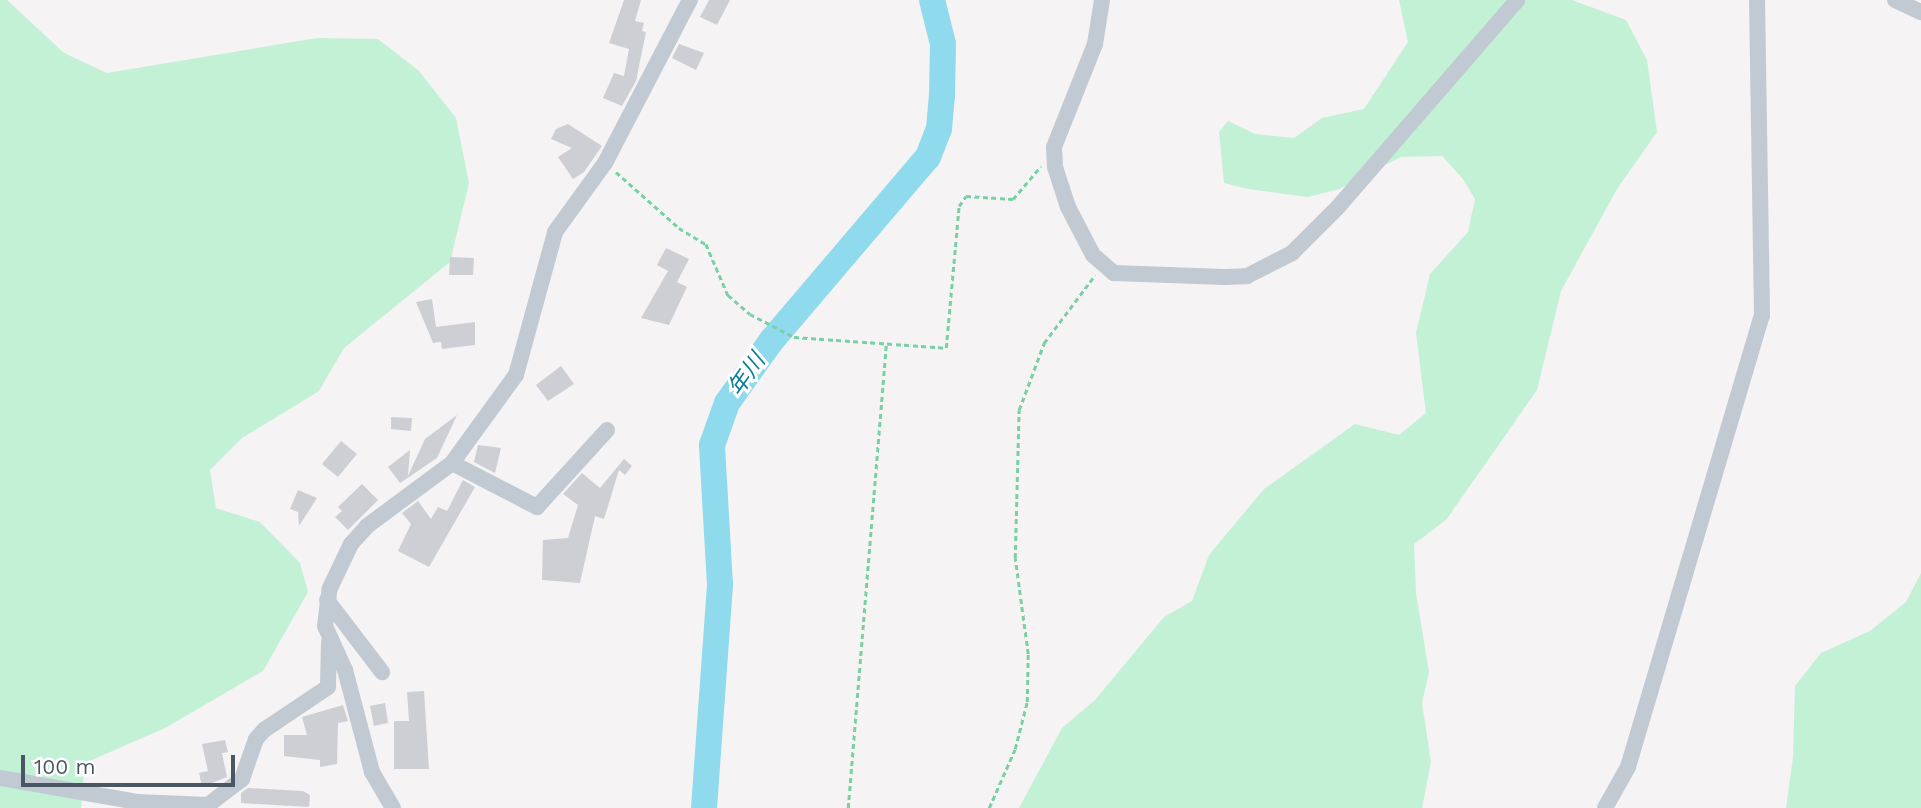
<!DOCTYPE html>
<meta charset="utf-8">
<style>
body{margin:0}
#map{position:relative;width:1921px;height:808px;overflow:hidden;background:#f5f3f3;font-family:"Work Sans","Noto Sans JP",sans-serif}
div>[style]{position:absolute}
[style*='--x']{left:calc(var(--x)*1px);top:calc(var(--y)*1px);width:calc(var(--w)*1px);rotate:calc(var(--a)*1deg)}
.green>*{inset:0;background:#c3f1d5}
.river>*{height:26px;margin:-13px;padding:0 13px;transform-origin:13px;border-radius:13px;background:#90daee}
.building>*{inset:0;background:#cdcfd5}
.path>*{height:2.5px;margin-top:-1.25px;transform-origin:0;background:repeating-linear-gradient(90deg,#7ad0a6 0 5px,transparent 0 8.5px)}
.minor>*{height:16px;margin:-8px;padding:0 8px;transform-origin:8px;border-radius:8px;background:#c1cad2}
span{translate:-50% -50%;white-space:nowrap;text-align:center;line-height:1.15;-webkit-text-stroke:6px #fff;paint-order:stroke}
.water-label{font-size:23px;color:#0c7c9b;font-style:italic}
.scale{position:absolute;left:21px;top:755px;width:214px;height:32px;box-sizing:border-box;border:4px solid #4a5661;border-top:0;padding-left:9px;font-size:21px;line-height:24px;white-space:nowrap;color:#4a5661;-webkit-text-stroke:5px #fff;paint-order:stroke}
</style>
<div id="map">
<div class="green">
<div style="clip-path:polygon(0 0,7px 0,64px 53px,107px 73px,317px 38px,378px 39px,419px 71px,456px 118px,469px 183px,450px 262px,344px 348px,319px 391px,242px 438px,210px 470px,216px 508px,260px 522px,300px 563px,308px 592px,263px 671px,165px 728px,85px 763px,81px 808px,0 808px)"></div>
<div style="clip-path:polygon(1399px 0,1572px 0,1626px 20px,1647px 60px,1657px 132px,1617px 189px,1561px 291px,1537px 390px,1446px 520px,1414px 544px,1416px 593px,1429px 672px,1422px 703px,1431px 762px,1422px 808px,1019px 808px,1062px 728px,1095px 700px,1164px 617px,1192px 601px,1209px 555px,1264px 489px,1355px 424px,1399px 435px,1426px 413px,1416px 333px,1430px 274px,1468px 232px,1475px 199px,1463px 179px,1442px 156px,1401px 157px,1339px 189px,1308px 197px,1248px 189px,1224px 183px,1219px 132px,1228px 121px,1255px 134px,1294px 138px,1322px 118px,1364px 109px,1408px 42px)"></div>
<div style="clip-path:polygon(1921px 573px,1921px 808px,1786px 808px,1793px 757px,1795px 686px,1821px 653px,1870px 631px,1906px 602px)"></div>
</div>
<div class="river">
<div style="--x:704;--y:808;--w:224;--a:-85.9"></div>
<div style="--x:720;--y:585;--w:140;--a:-93.3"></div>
<div style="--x:712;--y:445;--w:45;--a:-70.3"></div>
<div style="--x:727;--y:403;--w:77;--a:-54.5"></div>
<div style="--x:772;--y:340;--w:240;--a:-49.6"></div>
<div style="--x:928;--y:157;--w:30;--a:-69"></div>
<div style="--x:939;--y:129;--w:33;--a:-85"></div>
<div style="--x:942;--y:96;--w:52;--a:-88.9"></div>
<div style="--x:943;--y:44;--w:45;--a:-104"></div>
</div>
<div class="building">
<div style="clip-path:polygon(624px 0,641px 0,635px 21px,644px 23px,642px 31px,646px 32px,636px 81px,622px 106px,603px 98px,614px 73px,624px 76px,629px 49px,609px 43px)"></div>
<div style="clip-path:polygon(709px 0,730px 0,717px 25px,700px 17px)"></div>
<div style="clip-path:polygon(679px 44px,704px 53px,696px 70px,672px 58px)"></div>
<div style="clip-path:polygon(568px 124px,602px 146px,584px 172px,573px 179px,558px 157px,572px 148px,551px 139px,556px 129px)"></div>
<div style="clip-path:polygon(666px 248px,689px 259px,677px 282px,687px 287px,669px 325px,641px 318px,668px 271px,657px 265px)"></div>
<div style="clip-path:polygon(450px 257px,474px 258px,473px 275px,449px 275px)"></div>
<div style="clip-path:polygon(432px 299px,436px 327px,475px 322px,475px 345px,442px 349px,441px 342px,433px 343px,416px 302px)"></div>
<div style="clip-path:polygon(561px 366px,574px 384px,548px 401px,536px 385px)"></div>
<div style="clip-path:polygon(457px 415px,437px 458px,400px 483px,388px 467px,410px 450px,408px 476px,425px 439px)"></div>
<div style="clip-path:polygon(391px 417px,412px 418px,411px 431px,391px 429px)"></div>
<div style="clip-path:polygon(341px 441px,357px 454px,338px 477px,322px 464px)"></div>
<div style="clip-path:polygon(478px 445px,501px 448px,495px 473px,474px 462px)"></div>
<div style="clip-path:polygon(624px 459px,632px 466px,625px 475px,619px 470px,604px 519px,595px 516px,580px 583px,542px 580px,543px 540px,568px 538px,578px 505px,563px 494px,582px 473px,600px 488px)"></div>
<div style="clip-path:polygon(463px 480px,475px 487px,429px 567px,398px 551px,411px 524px,402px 513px,418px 501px,431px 519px,438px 507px,447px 511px)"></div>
<div style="clip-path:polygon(362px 484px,378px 500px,348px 530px,335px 517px,342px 511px,338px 507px)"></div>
<div style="clip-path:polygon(298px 490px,317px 498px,299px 526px,298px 512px,290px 509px)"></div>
<div style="clip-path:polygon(424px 691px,429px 769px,394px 769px,394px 721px,409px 721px,407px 692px)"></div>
<div style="clip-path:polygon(385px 703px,388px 723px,374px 726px,370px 706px)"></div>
<div style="clip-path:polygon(343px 705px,348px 721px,338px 723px,337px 764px,320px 767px,320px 760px,284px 756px,284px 735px,307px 735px,302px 717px)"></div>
<div style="clip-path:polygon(225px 740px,228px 752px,222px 753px,227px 777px,202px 787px,199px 773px,208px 771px,202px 744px)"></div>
<div style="clip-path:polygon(248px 788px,303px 791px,310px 795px,309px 807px,241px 803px,241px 793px)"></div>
</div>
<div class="path">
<div style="--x:616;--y:172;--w:84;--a:41.6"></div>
<div style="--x:679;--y:228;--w:31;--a:31"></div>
<div style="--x:706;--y:244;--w:56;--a:66.7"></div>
<div style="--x:728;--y:295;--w:29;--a:41"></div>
<div style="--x:750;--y:314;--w:50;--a:27.6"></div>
<div style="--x:794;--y:337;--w:152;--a:4.1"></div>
<div style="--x:946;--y:348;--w:143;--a:-84.8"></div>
<div style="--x:959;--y:206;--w:12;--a:-55"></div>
<div style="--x:966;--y:196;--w:47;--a:3.7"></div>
<div style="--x:1013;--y:199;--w:43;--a:-49.7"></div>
<div style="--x:848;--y:808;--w:465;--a:-85.3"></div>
<div style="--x:989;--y:808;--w:64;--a:-66.2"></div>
<div style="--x:1015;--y:749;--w:49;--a:-75.7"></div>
<div style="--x:1027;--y:702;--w:48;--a:-88.8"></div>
<div style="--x:1028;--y:654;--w:97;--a:-97.7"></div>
<div style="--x:1015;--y:558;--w:148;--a:-88.5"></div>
<div style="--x:1019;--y:410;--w:72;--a:-69.5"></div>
<div style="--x:1044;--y:343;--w:85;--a:-53.1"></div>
</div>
<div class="minor">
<div style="--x:1102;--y:0;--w:45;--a:99"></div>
<div style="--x:1095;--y:44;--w:111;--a:111.7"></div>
<div style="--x:1054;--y:147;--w:20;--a:87"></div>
<div style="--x:1055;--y:167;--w:42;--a:72"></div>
<div style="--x:1068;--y:207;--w:54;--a:62.5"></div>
<div style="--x:1093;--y:255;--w:28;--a:41"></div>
<div style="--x:1114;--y:273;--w:110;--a:2.1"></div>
<div style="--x:1224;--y:277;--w:23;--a:-2"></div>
<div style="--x:1247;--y:276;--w:51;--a:-27.1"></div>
<div style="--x:1292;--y:253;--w:65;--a:-45"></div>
<div style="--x:1338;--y:207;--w:274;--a:-49.1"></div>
<div style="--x:1895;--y:0;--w:29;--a:25"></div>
<div style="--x:452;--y:463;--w:96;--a:27.4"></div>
<div style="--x:537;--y:507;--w:104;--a:-47.7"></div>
<div style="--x:327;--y:600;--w:91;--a:52.6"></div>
<div style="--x:0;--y:778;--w:139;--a:9.9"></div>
<div style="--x:137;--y:802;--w:71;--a:2.4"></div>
<div style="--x:208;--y:805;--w:43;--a:-37.4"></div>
<div style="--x:242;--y:779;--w:42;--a:-70.7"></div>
<div style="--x:256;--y:739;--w:12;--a:-48"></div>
<div style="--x:264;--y:730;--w:77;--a:-33.9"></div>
<div style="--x:328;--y:687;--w:45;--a:-88.7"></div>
<div style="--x:393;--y:808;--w:42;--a:-120.3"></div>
<div style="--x:372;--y:772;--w:106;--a:-104.8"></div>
<div style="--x:345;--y:670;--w:48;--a:-114.4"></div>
<div style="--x:325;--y:626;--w:38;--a:-83"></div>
<div style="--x:330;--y:588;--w:49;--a:-64.5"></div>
<div style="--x:351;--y:544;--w:24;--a:-48"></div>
<div style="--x:367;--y:526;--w:106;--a:-36.5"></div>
<div style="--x:452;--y:463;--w:109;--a:-54"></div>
<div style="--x:516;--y:375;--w:148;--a:-74.7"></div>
<div style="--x:555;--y:232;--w:85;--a:-54.1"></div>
<div style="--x:605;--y:163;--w:184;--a:-62.5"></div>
<div style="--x:1605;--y:808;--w:47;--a:-60.7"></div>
<div style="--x:1628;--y:767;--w:470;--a:-73.5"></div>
<div style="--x:1762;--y:316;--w:316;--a:-90.9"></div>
</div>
<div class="water-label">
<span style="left:747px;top:375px;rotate:-55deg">年川</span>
</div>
<div class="scale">100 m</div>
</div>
